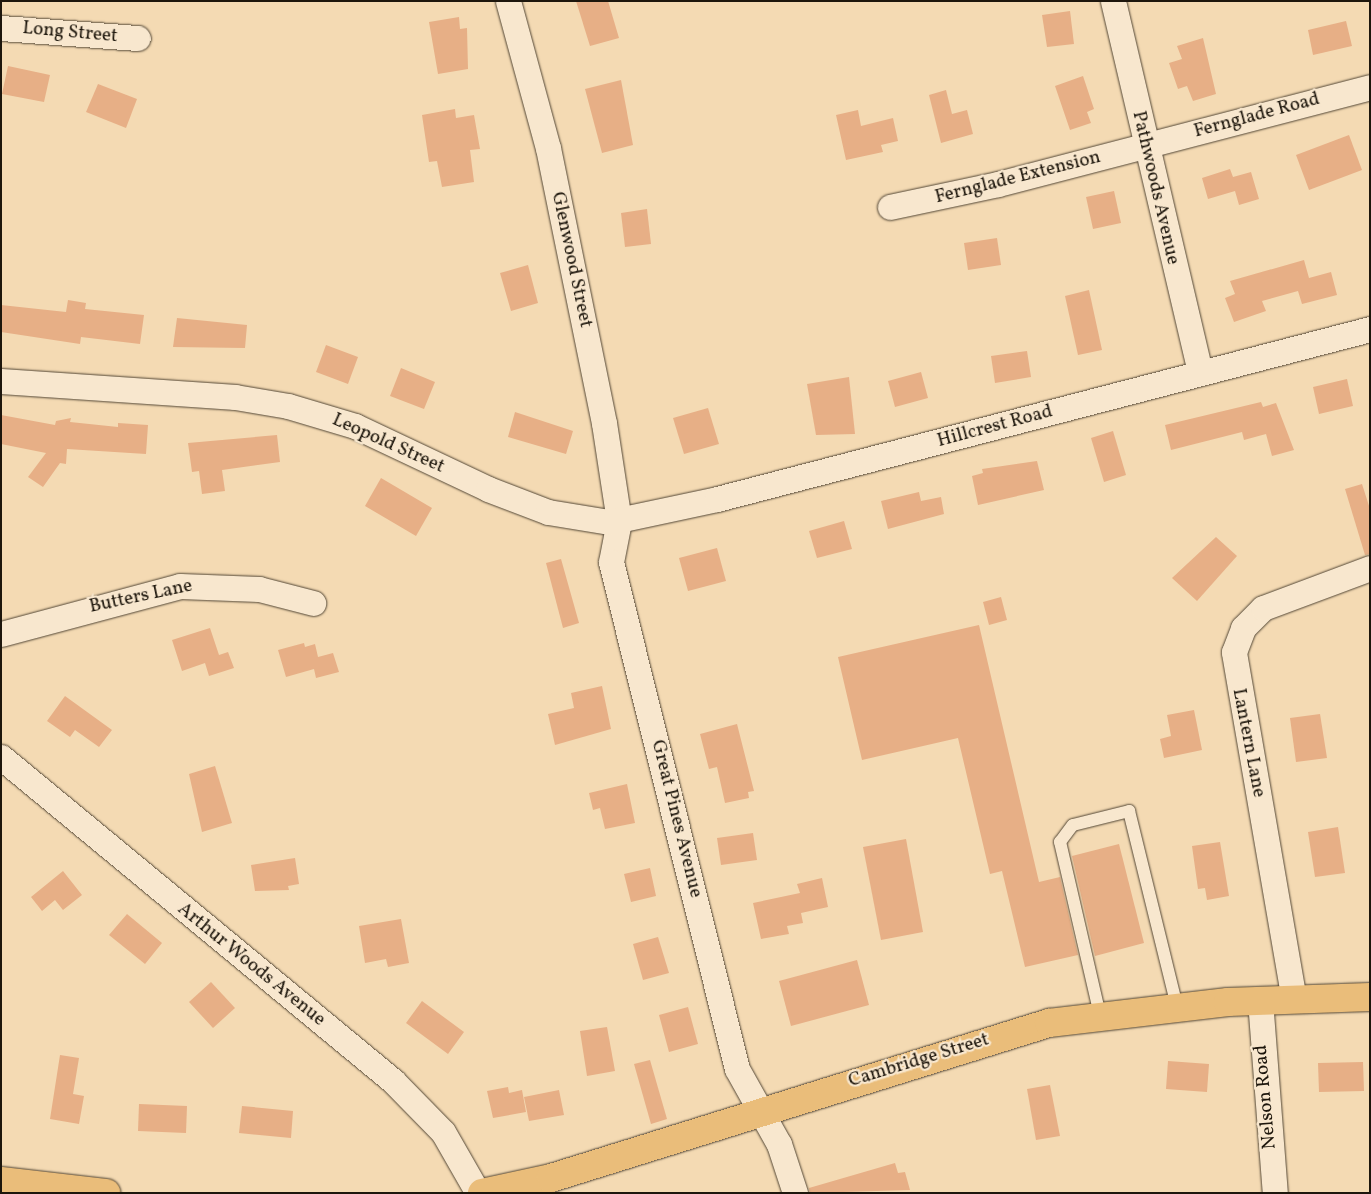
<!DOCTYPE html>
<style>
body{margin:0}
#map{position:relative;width:1371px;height:1194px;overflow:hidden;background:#f4dab3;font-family:Vollkorn,serif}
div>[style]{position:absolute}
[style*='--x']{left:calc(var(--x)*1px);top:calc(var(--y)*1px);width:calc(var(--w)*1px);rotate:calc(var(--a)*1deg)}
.building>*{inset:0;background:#e7af86}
.roads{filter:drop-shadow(0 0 1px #534736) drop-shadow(0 0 1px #534736)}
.service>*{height:12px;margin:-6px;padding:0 6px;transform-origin:6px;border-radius:6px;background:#f8e7ce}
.minor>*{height:25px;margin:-12.5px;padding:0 12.5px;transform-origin:12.5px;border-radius:12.5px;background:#f8e7ce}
.primary>*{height:28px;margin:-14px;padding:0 14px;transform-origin:14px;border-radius:14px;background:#eabd7a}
span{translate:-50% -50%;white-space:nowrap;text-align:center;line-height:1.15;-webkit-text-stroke:4.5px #f8e7ce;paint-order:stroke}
.street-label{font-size:19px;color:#1d160c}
.frame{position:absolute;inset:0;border:2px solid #1d160c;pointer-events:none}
</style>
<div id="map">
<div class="building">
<div style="clip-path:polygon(576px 1px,608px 1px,619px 38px,590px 46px)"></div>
<div style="clip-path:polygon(1070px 11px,1074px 44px,1047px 47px,1042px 15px)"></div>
<div style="clip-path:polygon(459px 17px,460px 29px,467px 28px,468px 69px,438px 74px,429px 22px)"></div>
<div style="clip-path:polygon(1346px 21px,1352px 46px,1313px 55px,1308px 30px)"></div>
<div style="clip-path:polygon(1203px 38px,1216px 94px,1193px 101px,1187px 86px,1178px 89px,1169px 63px,1182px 59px,1177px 46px)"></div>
<div style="clip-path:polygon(8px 66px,50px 75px,44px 102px,2px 94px)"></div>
<div style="clip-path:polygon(1083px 76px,1094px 109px,1087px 112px,1091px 123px,1070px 130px,1055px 86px)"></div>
<div style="clip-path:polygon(621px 80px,633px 145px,602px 153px,585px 89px)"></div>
<div style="clip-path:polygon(98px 84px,137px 99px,126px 128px,86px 112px)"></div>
<div style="clip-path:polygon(946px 90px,952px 114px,967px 110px,973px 134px,941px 143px,929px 95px)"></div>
<div style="clip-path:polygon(455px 109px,456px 118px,474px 115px,480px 149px,470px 150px,474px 182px,442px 187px,437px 161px,429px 162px,422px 115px)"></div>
<div style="clip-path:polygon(858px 110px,861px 126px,893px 118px,898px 141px,881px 145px,883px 152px,846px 160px,836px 115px)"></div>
<div style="clip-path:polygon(1349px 135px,1362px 170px,1309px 190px,1296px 155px)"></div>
<div style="clip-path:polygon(1230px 169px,1233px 177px,1251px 172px,1259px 199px,1239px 205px,1235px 191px,1208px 199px,1202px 178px)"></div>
<div style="clip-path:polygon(1114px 191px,1121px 223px,1093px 229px,1086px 197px)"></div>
<div style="clip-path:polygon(647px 209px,651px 244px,625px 247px,621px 213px)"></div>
<div style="clip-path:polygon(997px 238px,1001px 265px,968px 270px,964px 243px)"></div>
<div style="clip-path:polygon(1304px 260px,1309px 278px,1331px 272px,1337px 295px,1302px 304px,1298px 291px,1262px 301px,1266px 311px,1234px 322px,1225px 298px,1235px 294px,1230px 281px)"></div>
<div style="clip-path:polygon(528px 265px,538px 303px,511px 311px,500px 273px)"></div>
<div style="clip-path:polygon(1089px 290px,1102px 350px,1078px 355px,1065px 296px)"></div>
<div style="clip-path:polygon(68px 300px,86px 303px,85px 309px,144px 315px,140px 344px,81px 337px,80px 344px,1px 332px,1px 305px,66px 312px)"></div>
<div style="clip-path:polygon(177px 318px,247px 325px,245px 348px,173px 347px)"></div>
<div style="clip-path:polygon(326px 345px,358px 357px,348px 384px,316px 372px)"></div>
<div style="clip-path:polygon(1027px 351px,1031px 377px,995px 383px,991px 356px)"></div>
<div style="clip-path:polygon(401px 368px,435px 382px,424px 409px,390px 396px)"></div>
<div style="clip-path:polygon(921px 372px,928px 398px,895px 407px,888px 381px)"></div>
<div style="clip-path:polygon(849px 377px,855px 434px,816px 435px,807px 384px)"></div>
<div style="clip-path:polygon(1347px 379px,1353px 406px,1319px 414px,1313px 387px)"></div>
<div style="clip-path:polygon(1261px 402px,1263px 407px,1276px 403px,1294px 450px,1272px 456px,1266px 434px,1244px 440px,1242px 432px,1171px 450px,1165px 425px)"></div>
<div style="clip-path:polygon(708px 408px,719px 444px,684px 454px,673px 418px)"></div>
<div style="clip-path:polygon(515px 412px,573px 431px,566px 454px,508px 437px)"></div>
<div style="clip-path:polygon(1px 415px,55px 425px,56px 421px,71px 418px,70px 422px,118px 427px,118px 423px,148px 425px,146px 454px,67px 449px,66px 464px,60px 463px,43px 487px,28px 477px,46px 453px,1px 444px)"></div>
<div style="clip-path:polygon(1113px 431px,1126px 475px,1104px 482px,1091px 438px)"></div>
<div style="clip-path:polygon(277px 435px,280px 462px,222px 470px,225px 491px,202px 494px,199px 471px,192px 472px,188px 443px)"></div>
<div style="clip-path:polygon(1037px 461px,1044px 490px,978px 505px,972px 476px,983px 473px,982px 469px)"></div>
<div style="clip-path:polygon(381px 478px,432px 508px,416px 536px,365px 506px)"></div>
<div style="clip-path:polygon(1362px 484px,1370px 509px,1370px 554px,1365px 555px,1345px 489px)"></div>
<div style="clip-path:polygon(919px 492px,921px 501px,941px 497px,944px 514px,888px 529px,881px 501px)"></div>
<div style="clip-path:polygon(844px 521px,852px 549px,817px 558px,809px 531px)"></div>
<div style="clip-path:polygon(1216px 537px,1237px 556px,1197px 601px,1172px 578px)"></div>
<div style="clip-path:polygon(717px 548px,726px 581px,688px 591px,679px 558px)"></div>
<div style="clip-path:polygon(561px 559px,579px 623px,563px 628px,546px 563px)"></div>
<div style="clip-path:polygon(1001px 597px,1007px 620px,989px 625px,983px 602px)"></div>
<div style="clip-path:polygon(979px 625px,1039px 882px,1060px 877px,1078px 955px,1025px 967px,1002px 871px,990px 874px,958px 738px,862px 760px,838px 657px)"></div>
<div style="clip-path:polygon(210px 628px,219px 655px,228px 652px,234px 668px,209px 676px,205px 663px,182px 671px,172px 640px)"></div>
<div style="clip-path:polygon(304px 643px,305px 647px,315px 644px,318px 657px,333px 653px,339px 672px,316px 678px,314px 669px,286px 677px,278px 650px)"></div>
<div style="clip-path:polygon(602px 686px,611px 729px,555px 745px,548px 714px,574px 708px,571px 693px)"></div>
<div style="clip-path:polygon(65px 696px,112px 730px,99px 747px,75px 730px,70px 737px,47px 721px)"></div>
<div style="clip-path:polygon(1194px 710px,1202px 750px,1164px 758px,1160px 739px,1171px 736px,1167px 715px)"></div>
<div style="clip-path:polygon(1320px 714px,1327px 758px,1296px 762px,1290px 718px)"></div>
<div style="clip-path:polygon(737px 724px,754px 791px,748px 792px,749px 798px,725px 803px,717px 767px,709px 769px,700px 734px)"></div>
<div style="clip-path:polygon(215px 766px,232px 823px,202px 832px,189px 774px)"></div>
<div style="clip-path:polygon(627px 784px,635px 823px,605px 829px,600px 808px,593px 810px,589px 793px)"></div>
<div style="clip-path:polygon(1338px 827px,1345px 873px,1315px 877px,1308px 832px)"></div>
<div style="clip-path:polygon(753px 833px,757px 860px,721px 865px,717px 838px)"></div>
<div style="clip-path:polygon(906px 839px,923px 932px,881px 940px,863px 847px)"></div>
<div style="clip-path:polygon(1220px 842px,1229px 896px,1207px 900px,1205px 888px,1198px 889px,1192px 846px)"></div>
<div style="clip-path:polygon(1119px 844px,1144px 943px,1095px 956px,1072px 856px)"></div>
<div style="clip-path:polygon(295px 858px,299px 884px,288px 886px,289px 890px,255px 891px,251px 865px)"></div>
<div style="clip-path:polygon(650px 868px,656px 896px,631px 902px,624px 874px)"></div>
<div style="clip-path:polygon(63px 871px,82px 895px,63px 910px,55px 900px,42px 911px,31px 897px)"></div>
<div style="clip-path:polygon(822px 878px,828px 907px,801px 913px,803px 923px,787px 926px,789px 934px,761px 939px,753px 903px,800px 893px,797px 884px)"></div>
<div style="clip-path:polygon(127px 914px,162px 943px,145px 964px,109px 935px)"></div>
<div style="clip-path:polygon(401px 919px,409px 963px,388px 967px,386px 959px,365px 963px,359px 926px)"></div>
<div style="clip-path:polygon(658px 937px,669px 973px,643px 980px,633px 944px)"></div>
<div style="clip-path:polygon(857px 960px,869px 1005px,791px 1026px,779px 981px)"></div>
<div style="clip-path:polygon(211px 982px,235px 1008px,213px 1028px,189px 1002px)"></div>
<div style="clip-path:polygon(422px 1001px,464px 1032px,448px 1054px,406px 1023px)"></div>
<div style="clip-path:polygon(688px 1007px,698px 1044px,669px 1052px,659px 1015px)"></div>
<div style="clip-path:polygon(607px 1027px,615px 1071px,587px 1076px,580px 1031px)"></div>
<div style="clip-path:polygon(60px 1055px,79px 1058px,73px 1094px,84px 1096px,79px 1124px,50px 1119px)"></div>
<div style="clip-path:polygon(650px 1060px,667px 1119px,651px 1124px,634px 1064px)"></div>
<div style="clip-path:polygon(1168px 1061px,1209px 1064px,1207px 1092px,1166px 1089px)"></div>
<div style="clip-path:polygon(1363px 1062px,1364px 1091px,1319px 1092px,1318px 1063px)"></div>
<div style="clip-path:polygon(1050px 1085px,1060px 1136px,1036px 1140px,1027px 1089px)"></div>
<div style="clip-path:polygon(508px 1087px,509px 1093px,522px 1090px,526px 1112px,493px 1118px,487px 1091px)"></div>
<div style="clip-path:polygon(559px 1090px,564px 1115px,529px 1121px,524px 1097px)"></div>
<div style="clip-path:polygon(139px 1104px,187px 1106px,186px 1133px,138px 1131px)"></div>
<div style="clip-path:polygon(242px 1106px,293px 1111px,291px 1138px,239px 1133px)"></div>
<div style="clip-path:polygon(895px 1163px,898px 1173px,905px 1172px,910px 1190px,810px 1193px,809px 1188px)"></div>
</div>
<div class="roads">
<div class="service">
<div style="--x:1100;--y:1015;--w:178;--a:-103"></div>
<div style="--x:1060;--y:842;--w:21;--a:-53"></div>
<div style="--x:1073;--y:825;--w:58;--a:-14"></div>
<div style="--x:1129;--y:811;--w:202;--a:76.2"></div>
</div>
<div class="minor">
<div style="--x:508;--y:1;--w:152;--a:74.8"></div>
<div style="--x:548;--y:148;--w:281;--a:78.5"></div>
<div style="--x:604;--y:423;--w:99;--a:81.3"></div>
<div style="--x:619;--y:521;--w:42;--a:101"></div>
<div style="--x:611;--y:562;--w:522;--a:76.04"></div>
<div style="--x:737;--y:1069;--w:86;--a:60.8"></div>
<div style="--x:779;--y:1144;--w:52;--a:71.9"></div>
<div style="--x:1113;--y:1;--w:382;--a:76.8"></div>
<div style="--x:1;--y:28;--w:137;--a:4.2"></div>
<div style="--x:890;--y:207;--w:110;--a:-12"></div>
<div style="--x:998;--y:184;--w:384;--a:-14.6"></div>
<div style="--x:1;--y:381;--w:235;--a:3.9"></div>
<div style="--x:235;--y:397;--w:54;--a:9.6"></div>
<div style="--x:288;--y:406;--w:70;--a:16.6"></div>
<div style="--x:355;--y:426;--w:147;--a:25.3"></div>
<div style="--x:488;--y:489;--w:64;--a:21"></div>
<div style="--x:548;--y:512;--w:62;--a:9.3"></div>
<div style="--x:609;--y:522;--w:110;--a:-12"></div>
<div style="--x:717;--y:499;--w:675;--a:-14.59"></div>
<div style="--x:1;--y:634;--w:185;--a:-15"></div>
<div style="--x:180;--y:586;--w:79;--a:2.2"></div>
<div style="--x:259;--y:589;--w:56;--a:14.5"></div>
<div style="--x:1;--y:757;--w:509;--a:39.57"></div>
<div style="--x:393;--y:1081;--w:71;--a:45.6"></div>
<div style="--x:443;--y:1132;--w:70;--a:60.2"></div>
<div style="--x:1260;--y:1000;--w:194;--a:85.6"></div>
<div style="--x:1294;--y:1000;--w:353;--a:-99.8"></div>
<div style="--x:1234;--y:652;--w:26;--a:-69"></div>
<div style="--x:1243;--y:628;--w:28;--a:-45"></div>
<div style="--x:1263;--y:608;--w:114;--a:-20.5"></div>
</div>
<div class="primary">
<div style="--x:1;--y:1181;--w:106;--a:6.5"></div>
<div style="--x:482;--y:1193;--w:71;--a:-12.3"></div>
<div style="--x:551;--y:1178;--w:522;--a:-17.29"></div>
<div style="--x:1049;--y:1023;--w:180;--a:-6.7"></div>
<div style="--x:1228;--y:1002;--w:142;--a:-2"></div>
</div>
</div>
<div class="street-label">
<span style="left:70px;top:33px;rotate:5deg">Long Street</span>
<span style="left:1257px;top:116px;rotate:-15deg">Fernglade Road</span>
<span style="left:1018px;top:178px;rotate:-14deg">Fernglade Extension</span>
<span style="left:1155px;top:188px;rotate:77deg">Pathwoods Avenue</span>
<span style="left:571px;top:260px;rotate:78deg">Glenwood Street</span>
<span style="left:995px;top:427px;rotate:-15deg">Hillcrest Road</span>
<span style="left:388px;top:444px;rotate:24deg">Leopold Street</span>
<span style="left:141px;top:597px;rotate:-12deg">Butters Lane</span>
<span style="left:1248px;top:743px;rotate:79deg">Lantern Lane</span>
<span style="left:676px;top:819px;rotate:76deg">Great Pines Avenue</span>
<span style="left:251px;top:965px;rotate:39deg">Arthur Woods Avenue</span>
<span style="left:919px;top:1061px;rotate:-17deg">Cambridge Street</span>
<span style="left:1266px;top:1097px;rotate:-95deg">Nelson Road</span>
</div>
<div class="frame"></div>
</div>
